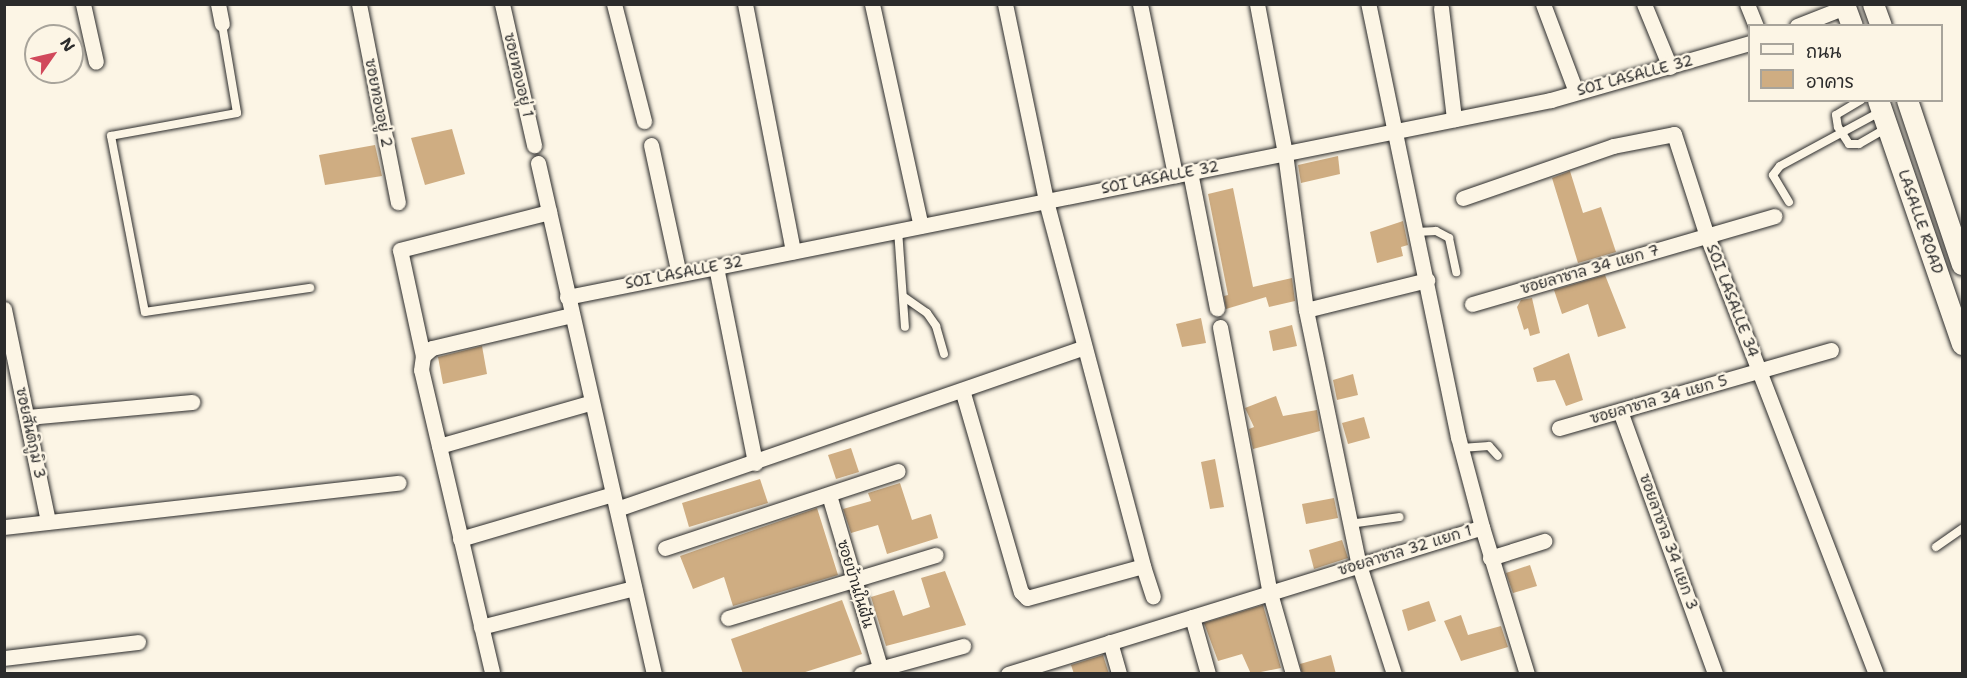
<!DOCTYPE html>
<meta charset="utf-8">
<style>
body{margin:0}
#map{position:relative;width:1967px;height:678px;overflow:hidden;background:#fcf5e5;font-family:"Shantell Sans","Playpen Sans Thai",sans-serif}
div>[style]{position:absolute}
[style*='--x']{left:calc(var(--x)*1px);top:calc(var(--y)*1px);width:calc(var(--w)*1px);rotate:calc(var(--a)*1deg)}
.building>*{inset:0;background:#cfad82}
.roads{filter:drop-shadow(0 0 2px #2b2b2b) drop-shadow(0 0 2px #2b2b2b)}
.lane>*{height:8px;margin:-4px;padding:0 4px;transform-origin:4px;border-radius:4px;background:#fcf5e5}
.street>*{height:15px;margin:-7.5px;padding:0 7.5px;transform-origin:7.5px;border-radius:7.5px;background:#fcf5e5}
.secondary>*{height:21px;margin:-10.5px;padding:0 10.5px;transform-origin:10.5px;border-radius:10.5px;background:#fcf5e5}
span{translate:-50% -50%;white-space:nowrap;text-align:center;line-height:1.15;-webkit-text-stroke:5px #fcf5e5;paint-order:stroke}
.street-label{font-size:15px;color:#2b2b2b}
.frame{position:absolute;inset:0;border:6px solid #2b2b2b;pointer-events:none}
.legend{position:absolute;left:1748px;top:24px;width:195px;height:78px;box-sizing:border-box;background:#fcf5e5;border:2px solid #a8a49b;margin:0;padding:8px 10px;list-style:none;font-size:18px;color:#2b2b2b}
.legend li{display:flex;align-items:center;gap:12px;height:30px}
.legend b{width:30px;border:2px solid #a8a49b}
.north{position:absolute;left:24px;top:24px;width:60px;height:60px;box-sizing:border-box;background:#fcf5e5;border:2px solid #a8a49b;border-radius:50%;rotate:56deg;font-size:16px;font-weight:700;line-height:24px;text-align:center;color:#2b2b2b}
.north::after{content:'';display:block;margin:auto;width:21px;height:27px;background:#d1495b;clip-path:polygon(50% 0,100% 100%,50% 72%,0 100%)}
</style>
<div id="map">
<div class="building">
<div style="clip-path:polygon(452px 129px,465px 174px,425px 185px,411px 138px)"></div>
<div style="clip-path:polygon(375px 145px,382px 176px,325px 185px,319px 155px)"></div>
<div style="clip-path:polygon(1338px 156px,1340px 174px,1301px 183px,1298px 165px)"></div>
<div style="clip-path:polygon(1570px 171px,1583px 213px,1601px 207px,1616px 252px,1578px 263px,1552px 178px)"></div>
<div style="clip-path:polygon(1233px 188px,1253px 287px,1292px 278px,1295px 301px,1269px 307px,1266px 297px,1226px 309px,1224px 296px,1228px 295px,1208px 194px)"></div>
<div style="clip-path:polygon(1403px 221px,1408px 245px,1401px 247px,1403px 256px,1377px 263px,1370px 232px)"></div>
<div style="clip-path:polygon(1605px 275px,1626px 328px,1598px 337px,1588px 304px,1562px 314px,1554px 290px)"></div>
<div style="clip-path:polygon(1532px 298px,1540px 333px,1530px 336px,1528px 328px,1524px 330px,1517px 307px,1521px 300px)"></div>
<div style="clip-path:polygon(1201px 318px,1206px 343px,1182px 347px,1176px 324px)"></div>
<div style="clip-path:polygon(1292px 325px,1297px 346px,1273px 351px,1269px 331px)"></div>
<div style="clip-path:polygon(482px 346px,487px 374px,443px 384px,438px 357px)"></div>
<div style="clip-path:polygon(1569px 353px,1583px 400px,1566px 406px,1555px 380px,1537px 382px,1533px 368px)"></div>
<div style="clip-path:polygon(1353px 374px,1358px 395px,1337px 400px,1333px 380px)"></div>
<div style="clip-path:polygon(1276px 396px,1283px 416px,1317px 410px,1320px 431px,1253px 449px,1249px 429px,1254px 427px,1245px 408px)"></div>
<div style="clip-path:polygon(1364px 417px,1370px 438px,1348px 444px,1342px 423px)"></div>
<div style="clip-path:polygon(851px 448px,859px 472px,836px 479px,828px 455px)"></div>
<div style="clip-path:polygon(1215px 459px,1224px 507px,1210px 509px,1201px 462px)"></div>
<div style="clip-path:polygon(760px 479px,768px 503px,689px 527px,682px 503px)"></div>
<div style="clip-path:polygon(900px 483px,912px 520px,931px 514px,938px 538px,887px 554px,878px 525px,851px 533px,843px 509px,871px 501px,868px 493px)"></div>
<div style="clip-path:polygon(1334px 498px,1338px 518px,1306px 524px,1302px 504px)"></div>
<div style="clip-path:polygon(817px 508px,838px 575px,733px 606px,724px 577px,693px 589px,680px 556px)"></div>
<div style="clip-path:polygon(1342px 540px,1348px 558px,1314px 569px,1309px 550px)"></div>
<div style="clip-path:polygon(1530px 565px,1537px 586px,1513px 593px,1506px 573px)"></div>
<div style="clip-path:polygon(945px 571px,966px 625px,886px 646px,871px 597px,894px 590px,903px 616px,930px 607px,921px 578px)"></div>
<div style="clip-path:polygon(842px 600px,862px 654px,799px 674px,743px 674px,731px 639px)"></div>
<div style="clip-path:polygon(1429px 601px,1436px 621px,1408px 631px,1402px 610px)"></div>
<div style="clip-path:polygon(1263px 605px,1281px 668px,1251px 674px,1242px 654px,1218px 661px,1204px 623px)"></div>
<div style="clip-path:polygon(1461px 615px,1468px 635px,1501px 626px,1508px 647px,1461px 661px,1444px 621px)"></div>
<div style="clip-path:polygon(1103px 655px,1109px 674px,1074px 674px,1071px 665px)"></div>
<div style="clip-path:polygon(1331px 655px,1336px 674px,1302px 674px,1300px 664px)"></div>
</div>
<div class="roads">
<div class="lane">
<div style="--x:222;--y:24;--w:90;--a:80.4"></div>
<div style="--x:237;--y:113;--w:128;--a:169.7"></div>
<div style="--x:111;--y:136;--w:179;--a:79.1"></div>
<div style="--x:145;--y:312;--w:167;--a:-8.3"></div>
<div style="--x:1861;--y:100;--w:29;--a:149"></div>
<div style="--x:1836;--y:115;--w:12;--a:81"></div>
<div style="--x:1838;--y:127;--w:20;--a:57"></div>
<div style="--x:1849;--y:144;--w:10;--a:0"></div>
<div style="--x:1859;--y:144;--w:30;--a:-30"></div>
<div style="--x:1789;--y:202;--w:31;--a:-121"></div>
<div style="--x:1773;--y:175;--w:11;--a:-52"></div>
<div style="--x:1780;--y:166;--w:114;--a:-28.4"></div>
<div style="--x:898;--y:230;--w:97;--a:85.9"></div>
<div style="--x:1416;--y:232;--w:20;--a:-3"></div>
<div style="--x:1436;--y:231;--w:15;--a:28"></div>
<div style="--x:1449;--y:238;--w:35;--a:78"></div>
<div style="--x:904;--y:297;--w:28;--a:35"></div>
<div style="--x:927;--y:313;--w:16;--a:55"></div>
<div style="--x:936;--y:326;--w:29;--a:74"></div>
<div style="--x:1461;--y:448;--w:28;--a:-4"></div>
<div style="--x:1489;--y:446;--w:13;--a:48"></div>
<div style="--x:1350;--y:524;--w:50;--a:-8"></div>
<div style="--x:1936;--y:547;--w:32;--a:-35"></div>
</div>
<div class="street">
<div style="--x:83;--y:4;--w:59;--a:77.4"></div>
<div style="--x:218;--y:4;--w:20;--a:79"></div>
<div style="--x:359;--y:4;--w:202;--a:78.9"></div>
<div style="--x:502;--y:4;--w:145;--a:77.2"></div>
<div style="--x:614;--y:4;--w:121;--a:75.6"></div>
<div style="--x:745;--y:4;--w:252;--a:79"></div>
<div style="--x:872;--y:4;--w:227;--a:77.6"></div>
<div style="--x:1005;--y:4;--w:201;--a:78.2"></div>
<div style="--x:1046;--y:201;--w:378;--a:75.1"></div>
<div style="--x:1140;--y:4;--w:175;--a:78.4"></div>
<div style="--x:1257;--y:4;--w:152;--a:79.4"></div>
<div style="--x:1285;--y:153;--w:158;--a:82.4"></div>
<div style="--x:1306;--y:310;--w:260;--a:78.3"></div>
<div style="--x:1359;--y:565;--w:114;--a:72.2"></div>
<div style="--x:1543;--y:4;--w:94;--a:69.4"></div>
<div style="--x:1644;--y:4;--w:68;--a:67.6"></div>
<div style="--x:1747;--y:4;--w:24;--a:68"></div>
<div style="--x:1441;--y:8;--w:112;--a:83.3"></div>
<div style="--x:1797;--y:26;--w:52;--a:-21.6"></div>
<div style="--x:651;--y:145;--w:132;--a:77.8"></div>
<div style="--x:538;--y:163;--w:524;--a:77.21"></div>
<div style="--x:1190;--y:172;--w:139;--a:78.8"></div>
<div style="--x:1463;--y:198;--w:159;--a:-19.1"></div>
<div style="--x:1613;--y:146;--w:62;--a:-11.1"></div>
<div style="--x:1674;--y:134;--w:107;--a:72.1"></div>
<div style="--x:1707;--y:236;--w:469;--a:68.9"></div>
<div style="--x:716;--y:267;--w:200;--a:78.7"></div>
<div style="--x:567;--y:297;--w:1004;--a:-11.32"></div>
<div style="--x:1551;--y:100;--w:207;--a:-16"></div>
<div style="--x:1472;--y:304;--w:315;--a:-16.2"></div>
<div style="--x:4;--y:309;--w:217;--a:78.3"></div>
<div style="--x:1306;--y:310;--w:125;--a:-13.9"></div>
<div style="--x:1220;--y:327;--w:271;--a:79.4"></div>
<div style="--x:1270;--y:593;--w:84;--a:74.1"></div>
<div style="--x:423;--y:356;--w:12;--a:-42"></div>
<div style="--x:432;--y:348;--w:144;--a:-13.3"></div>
<div style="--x:963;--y:393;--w:207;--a:73.8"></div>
<div style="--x:1021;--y:592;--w:8;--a:45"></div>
<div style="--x:1027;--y:598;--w:120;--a:-15.4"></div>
<div style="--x:1143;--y:566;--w:32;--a:72"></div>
<div style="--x:1620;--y:411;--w:280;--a:70.1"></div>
<div style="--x:27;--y:417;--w:166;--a:-5.2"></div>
<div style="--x:1559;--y:428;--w:283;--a:-16"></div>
<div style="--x:439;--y:446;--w:159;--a:-16"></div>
<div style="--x:829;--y:495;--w:187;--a:73.5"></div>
<div style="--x:617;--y:509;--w:493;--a:-19.1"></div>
<div style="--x:4;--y:527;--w:397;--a:-6.4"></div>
<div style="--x:1482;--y:527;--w:154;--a:73"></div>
<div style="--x:460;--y:539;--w:159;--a:-16.4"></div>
<div style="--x:665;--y:548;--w:245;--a:-18.3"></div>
<div style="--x:1490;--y:558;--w:57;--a:-17.5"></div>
<div style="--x:1192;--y:617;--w:59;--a:74.3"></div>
<div style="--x:728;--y:618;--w:217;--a:-16.9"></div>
<div style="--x:481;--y:627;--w:158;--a:-14.3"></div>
<div style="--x:1110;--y:642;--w:33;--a:74"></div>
<div style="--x:4;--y:658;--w:135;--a:-6.8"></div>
<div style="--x:492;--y:672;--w:310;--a:-103.2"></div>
<div style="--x:421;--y:370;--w:14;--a:-82"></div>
<div style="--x:423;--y:356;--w:108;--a:-102.2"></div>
<div style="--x:400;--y:250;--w:154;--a:-14.3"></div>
<div style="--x:861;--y:674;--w:106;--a:-15.4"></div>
<div style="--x:1008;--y:674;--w:496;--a:-17.2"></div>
<div style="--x:1482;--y:527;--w:93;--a:-104.9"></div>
<div style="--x:1458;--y:437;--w:442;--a:-101.7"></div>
</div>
<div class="secondary">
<div style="--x:1844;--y:4;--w:23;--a:70"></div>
<div style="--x:1873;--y:4;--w:23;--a:70"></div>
<div style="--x:1878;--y:100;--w:258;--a:71"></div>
<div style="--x:1907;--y:100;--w:173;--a:71.5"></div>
</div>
</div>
<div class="street-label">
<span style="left:518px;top:75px;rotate:77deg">ซอยทองอยู่ 1</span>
<span style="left:1635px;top:76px;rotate:-15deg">SOI LASALLE 32</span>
<span style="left:378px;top:103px;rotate:79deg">ซอยทองอยู่ 2</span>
<span style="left:1160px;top:178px;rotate:-11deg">SOI LASALLE 32</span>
<span style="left:1920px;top:222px;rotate:71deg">LASALLE ROAD</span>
<span style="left:1590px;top:270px;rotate:-16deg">ซอยลาซาล 34 แยก 7</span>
<span style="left:684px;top:273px;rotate:-11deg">SOI LASALLE 32</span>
<span style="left:1732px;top:301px;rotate:69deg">SOI LASALLE 34</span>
<span style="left:1659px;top:400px;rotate:-16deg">ซอยลาซาล 34 แยก 5</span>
<span style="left:30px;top:433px;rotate:78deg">ซอยสันติภูมิ 3</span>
<span style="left:1668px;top:542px;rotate:70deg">ซอยลาซาล 34 แยก 3</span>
<span style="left:1405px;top:551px;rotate:-17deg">ซอยลาซาล 32 แยก 1</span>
<span style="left:855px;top:584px;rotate:73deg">ซอยบ้านในฝัน</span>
</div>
<div class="frame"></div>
<ul class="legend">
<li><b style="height:8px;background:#fcf5e5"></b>ถนน</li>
<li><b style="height:16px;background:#cfad82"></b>อาคาร</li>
</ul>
<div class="north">N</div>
</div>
